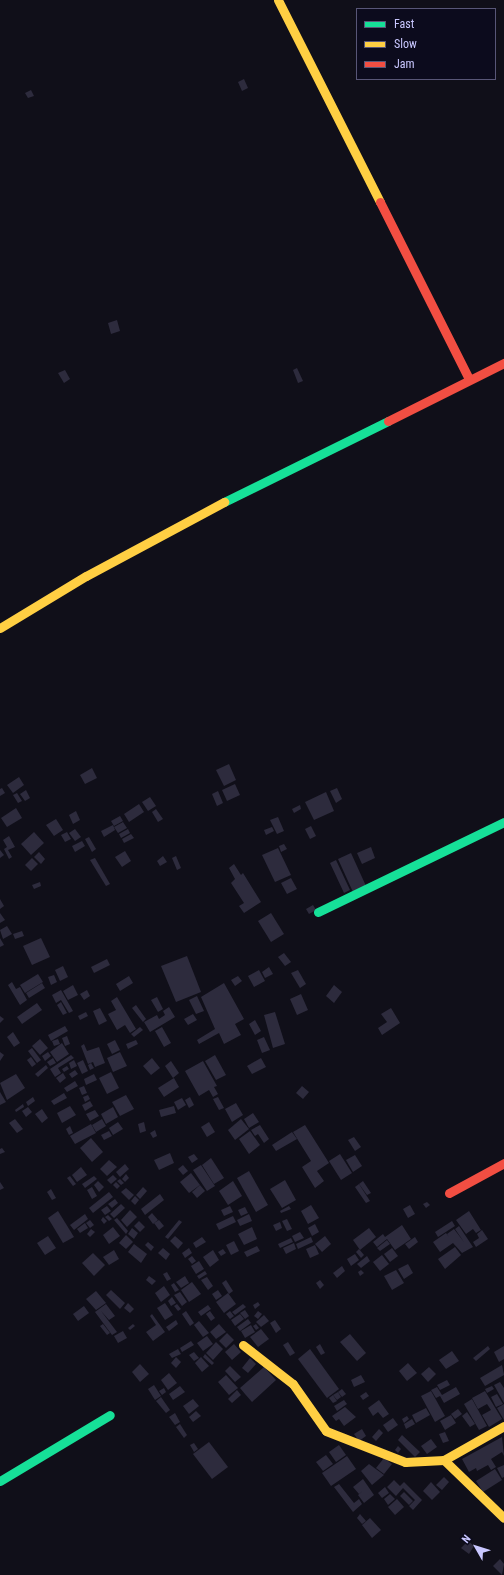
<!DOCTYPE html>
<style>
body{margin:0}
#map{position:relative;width:504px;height:1575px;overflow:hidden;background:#100f19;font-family:"Roboto Condensed",sans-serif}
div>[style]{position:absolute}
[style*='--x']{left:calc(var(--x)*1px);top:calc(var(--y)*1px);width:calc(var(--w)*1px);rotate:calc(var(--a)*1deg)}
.building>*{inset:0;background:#2d2b3d}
.fast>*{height:9px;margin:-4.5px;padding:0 4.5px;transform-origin:4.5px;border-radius:4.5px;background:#16e098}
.slow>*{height:9px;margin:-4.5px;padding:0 4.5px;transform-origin:4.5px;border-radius:4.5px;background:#ffcf43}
.jam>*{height:9px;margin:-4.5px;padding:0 4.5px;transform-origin:4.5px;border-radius:4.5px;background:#f24e42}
span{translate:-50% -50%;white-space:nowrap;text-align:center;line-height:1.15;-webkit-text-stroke:4px #0c0b1d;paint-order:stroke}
.legend{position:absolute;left:356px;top:8px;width:140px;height:72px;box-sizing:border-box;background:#0c0b1d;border:1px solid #585677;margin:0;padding:5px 7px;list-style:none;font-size:12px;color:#c9c7ff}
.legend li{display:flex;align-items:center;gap:8px;height:20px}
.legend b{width:20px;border:1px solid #585677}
.north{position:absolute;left:456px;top:1527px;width:40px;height:40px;-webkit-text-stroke:3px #0c0b1d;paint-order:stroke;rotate:309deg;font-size:11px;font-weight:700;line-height:16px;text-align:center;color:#c9c7ff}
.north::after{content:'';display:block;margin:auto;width:14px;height:18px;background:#c9c7ff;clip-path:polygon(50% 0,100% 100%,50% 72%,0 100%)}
</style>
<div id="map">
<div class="building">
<div style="clip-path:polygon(244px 79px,248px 88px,242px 91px,238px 82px)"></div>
<div style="clip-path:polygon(31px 90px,34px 96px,28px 98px,25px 93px)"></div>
<div style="clip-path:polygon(117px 320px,120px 331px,111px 334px,108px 323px)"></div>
<div style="clip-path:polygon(297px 368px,303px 381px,298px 383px,293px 370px)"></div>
<div style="clip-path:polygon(65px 370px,70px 379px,64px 383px,58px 373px)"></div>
<div style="clip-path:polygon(229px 764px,236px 780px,224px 786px,216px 770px)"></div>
<div style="clip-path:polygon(92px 768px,97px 778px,85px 784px,80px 775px)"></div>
<div style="clip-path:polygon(19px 777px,24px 785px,13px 793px,7px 785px)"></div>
<div style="clip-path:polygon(235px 784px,240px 795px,227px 801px,222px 790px)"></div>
<div style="clip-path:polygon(2px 788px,5px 793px,0 796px,0 789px)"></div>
<div style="clip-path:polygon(337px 788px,342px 799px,336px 803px,330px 791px)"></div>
<div style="clip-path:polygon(26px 790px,30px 798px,25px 801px,20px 794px)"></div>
<div style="clip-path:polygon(218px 791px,223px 803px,217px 806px,212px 794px)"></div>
<div style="clip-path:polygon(326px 792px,334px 811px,314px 820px,305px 802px)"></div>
<div style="clip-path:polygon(17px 793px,22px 801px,18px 803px,13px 795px)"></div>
<div style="clip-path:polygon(150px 797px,156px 806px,148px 811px,142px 802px)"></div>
<div style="clip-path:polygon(139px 804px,144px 812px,129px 822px,124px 814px)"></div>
<div style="clip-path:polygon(300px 805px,301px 809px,294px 813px,292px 809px)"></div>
<div style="clip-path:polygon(16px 808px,22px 818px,7px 827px,1px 818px)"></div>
<div style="clip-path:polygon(156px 809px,163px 819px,158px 822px,152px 812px)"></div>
<div style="clip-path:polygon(76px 811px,80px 820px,73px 824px,69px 815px)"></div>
<div style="clip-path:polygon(120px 816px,123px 821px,114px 826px,111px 821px)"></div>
<div style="clip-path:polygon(278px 817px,284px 831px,277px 834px,270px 820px)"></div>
<div style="clip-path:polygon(56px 819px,63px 830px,54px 836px,46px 825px)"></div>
<div style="clip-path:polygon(123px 822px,127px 828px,118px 833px,114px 827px)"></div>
<div style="clip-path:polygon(113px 825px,115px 830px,104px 837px,101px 831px)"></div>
<div style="clip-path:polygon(311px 826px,316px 836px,310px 839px,305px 829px)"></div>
<div style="clip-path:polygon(272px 827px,274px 831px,266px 835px,264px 830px)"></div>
<div style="clip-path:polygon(75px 829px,81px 837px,75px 841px,69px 833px)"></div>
<div style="clip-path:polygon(128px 829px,130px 833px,121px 838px,119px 834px)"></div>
<div style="clip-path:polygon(34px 832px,44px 843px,31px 855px,21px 844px)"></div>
<div style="clip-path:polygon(67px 832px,71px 839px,65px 842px,61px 835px)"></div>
<div style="clip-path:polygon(131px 834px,134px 838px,124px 843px,122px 839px)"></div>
<div style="clip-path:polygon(9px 836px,15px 847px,8px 850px,12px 857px,9px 859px,4px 849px,7px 847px,3px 840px)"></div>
<div style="clip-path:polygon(89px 837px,96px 849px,92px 852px,85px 839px)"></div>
<div style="clip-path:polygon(82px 841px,85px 846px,75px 852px,72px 846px)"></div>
<div style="clip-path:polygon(284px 844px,287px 849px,281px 852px,279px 846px)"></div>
<div style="clip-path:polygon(371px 847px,375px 858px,362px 864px,357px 853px)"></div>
<div style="clip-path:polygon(278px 848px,291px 875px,275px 882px,262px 855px)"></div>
<div style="clip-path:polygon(0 850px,4px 855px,0 858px)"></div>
<div style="clip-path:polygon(125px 851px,131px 861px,122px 867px,115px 857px)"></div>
<div style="clip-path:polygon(39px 852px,45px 859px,41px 864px,34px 857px)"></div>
<div style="clip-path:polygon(351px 853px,366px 886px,353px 892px,338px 859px)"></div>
<div style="clip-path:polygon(163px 856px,167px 862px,160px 866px,157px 861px)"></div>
<div style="clip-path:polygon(176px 856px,181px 868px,177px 870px,172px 858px)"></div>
<div style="clip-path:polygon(32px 858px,38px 864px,31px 871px,25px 865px)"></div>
<div style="clip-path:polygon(95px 858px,110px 884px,106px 886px,90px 860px)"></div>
<div style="clip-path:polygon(336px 860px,350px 890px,344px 893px,330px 863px)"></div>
<div style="clip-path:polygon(234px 864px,241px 875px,243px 873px,261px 902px,244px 913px,239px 906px,244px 903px,231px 883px,235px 879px,229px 868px)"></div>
<div style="clip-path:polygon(291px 878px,297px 889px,287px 894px,281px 883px)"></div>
<div style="clip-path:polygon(40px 882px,41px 886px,34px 889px,32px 885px)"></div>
<div style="clip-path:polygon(0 899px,4px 906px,0 909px)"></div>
<div style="clip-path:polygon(313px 905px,316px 910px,309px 914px,306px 909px)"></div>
<div style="clip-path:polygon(0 913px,5px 920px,0 923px)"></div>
<div style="clip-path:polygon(271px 913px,284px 934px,271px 942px,258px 921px)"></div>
<div style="clip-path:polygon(7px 926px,12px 934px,3px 939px,0 930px)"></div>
<div style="clip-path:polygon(22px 931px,24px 936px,15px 939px,13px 934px)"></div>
<div style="clip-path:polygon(0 938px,4px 945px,0 947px)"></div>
<div style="clip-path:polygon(41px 938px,50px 957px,32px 965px,23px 946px)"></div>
<div style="clip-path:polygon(284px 953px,291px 962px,285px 966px,278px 957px)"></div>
<div style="clip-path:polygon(187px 956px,201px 992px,176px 1002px,161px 966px)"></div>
<div style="clip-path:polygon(107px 959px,110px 965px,94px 973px,91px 967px)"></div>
<div style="clip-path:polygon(63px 966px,68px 977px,60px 981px,55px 970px)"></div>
<div style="clip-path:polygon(269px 967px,273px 974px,265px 978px,262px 972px)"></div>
<div style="clip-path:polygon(259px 970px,265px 981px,254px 987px,248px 976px)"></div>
<div style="clip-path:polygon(298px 970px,306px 984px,300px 988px,291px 973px)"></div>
<div style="clip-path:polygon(38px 974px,43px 982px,25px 993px,20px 985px)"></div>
<div style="clip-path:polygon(54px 975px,57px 982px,51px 985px,48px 977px)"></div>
<div style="clip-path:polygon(129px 976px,133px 983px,120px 991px,116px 984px)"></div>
<div style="clip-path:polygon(238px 976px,242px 981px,235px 986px,231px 980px)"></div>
<div style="clip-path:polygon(12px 982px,16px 989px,20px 987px,27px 1000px,20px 1005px,8px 985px)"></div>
<div style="clip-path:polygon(42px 983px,45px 988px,29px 998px,26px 993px)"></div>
<div style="clip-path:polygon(224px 983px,244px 1019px,235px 1024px,241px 1035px,224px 1044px,219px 1033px,199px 1044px,197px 1040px,215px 1029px,201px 997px)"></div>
<div style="clip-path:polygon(73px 985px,78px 995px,68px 1000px,63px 991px)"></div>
<div style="clip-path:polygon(334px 985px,342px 992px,334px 1003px,326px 996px)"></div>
<div style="clip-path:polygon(61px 990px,73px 1011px,69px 1013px,61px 1000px,56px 1003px,52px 995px)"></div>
<div style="clip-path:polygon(87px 990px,90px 996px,84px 1000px,80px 994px)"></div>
<div style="clip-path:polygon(301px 994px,308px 1010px,297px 1015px,290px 999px)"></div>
<div style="clip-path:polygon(197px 996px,204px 1011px,196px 1014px,189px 1000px)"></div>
<div style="clip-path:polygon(117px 997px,136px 1029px,130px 1033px,125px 1025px,117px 1030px,108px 1014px,116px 1010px,111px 1001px)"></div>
<div style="clip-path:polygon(157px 997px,163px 1009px,158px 1012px,151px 1000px)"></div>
<div style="clip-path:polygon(61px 1002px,67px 1013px,63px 1015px,57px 1005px)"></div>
<div style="clip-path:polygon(37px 1003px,42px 1010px,22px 1024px,17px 1017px)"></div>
<div style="clip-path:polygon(136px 1005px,146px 1019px,143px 1022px,132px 1008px)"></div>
<div style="clip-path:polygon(169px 1007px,175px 1017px,150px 1032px,144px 1022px,157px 1015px,159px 1019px,165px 1015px,163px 1011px)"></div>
<div style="clip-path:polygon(100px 1008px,107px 1021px,99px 1025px,93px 1011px)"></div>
<div style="clip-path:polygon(391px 1008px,400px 1023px,382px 1035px,378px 1028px,387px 1022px,381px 1014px)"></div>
<div style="clip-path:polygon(86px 1012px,88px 1016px,80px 1020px,78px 1016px)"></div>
<div style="clip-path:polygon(275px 1012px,285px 1044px,273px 1048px,264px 1015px)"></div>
<div style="clip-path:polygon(193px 1014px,197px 1020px,188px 1025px,184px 1019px)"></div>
<div style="clip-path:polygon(0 1016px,4px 1019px,0 1023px)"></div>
<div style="clip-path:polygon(255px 1020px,261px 1031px,255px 1035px,249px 1024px)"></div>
<div style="clip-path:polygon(65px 1026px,68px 1031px,51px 1041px,48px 1035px)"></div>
<div style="clip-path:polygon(140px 1027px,143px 1030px,134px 1037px,131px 1034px)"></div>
<div style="clip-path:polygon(162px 1027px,171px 1043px,164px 1047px,155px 1031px)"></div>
<div style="clip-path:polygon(13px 1032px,20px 1043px,14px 1047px,7px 1037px)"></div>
<div style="clip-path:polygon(67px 1036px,70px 1044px,65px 1046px,62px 1038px)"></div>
<div style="clip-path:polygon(264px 1037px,270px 1050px,262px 1053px,257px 1040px)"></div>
<div style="clip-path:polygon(40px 1039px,48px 1048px,40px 1055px,32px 1046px)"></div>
<div style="clip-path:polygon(58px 1039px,60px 1044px,54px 1046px,52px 1041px)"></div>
<div style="clip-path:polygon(115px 1040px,120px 1050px,112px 1054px,107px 1044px)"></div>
<div style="clip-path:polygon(136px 1040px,138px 1044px,128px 1049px,126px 1044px)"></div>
<div style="clip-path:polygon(62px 1043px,69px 1054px,57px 1062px,50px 1052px)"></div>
<div style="clip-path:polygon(84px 1044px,87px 1051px,99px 1047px,105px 1063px,95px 1067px,93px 1062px,88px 1064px,81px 1046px)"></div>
<div style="clip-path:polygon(32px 1048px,41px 1060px,37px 1063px,28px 1051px)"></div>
<div style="clip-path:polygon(0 1052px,4px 1055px,0 1061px)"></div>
<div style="clip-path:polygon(48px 1052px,51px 1056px,45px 1061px,42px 1056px)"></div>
<div style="clip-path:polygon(120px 1052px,127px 1066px,113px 1072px,107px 1058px)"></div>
<div style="clip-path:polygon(71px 1055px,74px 1058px,58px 1068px,61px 1073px,55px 1077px,50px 1069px)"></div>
<div style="clip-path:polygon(215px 1055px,226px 1075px,216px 1080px,205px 1061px)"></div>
<div style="clip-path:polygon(31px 1057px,36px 1064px,32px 1067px,27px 1060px)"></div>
<div style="clip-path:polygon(53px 1058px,56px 1063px,50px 1066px,47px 1062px)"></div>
<div style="clip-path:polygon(152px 1058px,160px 1068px,151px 1075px,143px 1066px)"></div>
<div style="clip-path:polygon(261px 1058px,266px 1067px,252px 1074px,247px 1066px)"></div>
<div style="clip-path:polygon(74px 1060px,77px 1066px,71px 1069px,69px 1063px)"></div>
<div style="clip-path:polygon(83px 1060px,88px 1071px,82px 1074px,77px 1063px)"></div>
<div style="clip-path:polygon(171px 1061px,179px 1073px,173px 1078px,165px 1066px)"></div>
<div style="clip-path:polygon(203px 1061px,217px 1086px,214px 1087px,218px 1094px,213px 1097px,209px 1090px,199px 1096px,185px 1071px)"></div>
<div style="clip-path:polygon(91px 1063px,94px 1068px,90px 1070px,88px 1065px)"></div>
<div style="clip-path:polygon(46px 1065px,48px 1068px,38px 1077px,35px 1074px)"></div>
<div style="clip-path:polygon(67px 1066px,69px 1069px,64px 1072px,62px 1069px)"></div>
<div style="clip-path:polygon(75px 1070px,78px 1074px,72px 1078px,69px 1074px)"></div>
<div style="clip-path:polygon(111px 1072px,119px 1088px,107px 1094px,99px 1078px)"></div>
<div style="clip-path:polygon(63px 1073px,66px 1078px,60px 1083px,56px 1078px)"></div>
<div style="clip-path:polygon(16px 1074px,25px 1088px,7px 1100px,0 1083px)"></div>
<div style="clip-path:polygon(94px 1074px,97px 1080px,86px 1085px,84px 1079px)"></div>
<div style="clip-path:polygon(174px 1078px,179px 1087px,164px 1097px,158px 1088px)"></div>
<div style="clip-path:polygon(75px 1081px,78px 1086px,67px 1092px,64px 1088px)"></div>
<div style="clip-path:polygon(84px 1086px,87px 1093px,82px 1095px,79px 1088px)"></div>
<div style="clip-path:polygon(302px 1086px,309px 1092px,303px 1099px,296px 1093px)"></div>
<div style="clip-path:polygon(0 1092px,6px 1102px,0 1105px)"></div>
<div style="clip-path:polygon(64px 1093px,67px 1098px,54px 1105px,51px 1101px)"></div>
<div style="clip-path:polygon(88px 1095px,90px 1099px,85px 1102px,83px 1097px)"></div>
<div style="clip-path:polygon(126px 1095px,134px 1109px,120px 1116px,112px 1102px)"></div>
<div style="clip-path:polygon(33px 1097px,35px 1101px,28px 1106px,26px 1102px)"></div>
<div style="clip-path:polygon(190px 1097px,194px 1105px,189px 1108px,185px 1100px)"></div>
<div style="clip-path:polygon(218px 1097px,224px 1108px,219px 1110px,213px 1099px)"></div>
<div style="clip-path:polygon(182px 1098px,186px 1105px,178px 1110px,174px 1102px)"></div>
<div style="clip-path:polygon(90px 1101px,93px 1106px,85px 1111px,82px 1105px)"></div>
<div style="clip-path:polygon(236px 1103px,243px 1115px,232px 1122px,225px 1109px)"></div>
<div style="clip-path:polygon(23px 1104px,24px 1107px,16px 1112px,15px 1110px)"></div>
<div style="clip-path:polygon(70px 1106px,76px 1115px,62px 1123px,57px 1113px)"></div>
<div style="clip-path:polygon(174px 1106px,176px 1113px,161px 1117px,159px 1110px)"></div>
<div style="clip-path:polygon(28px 1107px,32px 1112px,26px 1117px,22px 1111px)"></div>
<div style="clip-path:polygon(113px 1107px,118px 1117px,106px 1124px,101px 1114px)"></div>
<div style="clip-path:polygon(42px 1109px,48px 1118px,42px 1123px,35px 1114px)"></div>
<div style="clip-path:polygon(95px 1110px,99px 1116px,90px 1121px,86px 1114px)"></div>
<div style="clip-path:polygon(253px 1113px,259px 1122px,249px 1128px,244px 1119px)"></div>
<div style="clip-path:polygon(15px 1119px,23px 1129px,17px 1133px,9px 1123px)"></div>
<div style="clip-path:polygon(102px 1119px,106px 1126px,96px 1132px,92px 1125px)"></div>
<div style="clip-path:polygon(241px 1119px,249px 1129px,235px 1140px,228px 1130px)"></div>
<div style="clip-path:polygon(118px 1122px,123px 1129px,113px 1135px,109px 1128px)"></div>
<div style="clip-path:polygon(144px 1122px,146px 1131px,140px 1133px,138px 1124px)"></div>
<div style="clip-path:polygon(209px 1122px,215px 1132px,207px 1137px,201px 1127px)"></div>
<div style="clip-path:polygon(91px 1124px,96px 1133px,75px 1144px,70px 1136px)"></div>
<div style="clip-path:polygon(260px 1125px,269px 1139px,264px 1143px,258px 1134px,255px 1136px,251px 1130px)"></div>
<div style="clip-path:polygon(305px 1125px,329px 1163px,317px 1171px,324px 1181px,315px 1188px,302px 1167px,311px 1161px,293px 1132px)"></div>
<div style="clip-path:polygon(70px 1126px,73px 1133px,69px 1135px,66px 1129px)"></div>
<div style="clip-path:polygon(155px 1130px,157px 1136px,153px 1138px,150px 1133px)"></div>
<div style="clip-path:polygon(109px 1131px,112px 1136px,104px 1140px,101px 1135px)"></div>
<div style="clip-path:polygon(250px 1131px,260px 1145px,249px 1154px,239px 1139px)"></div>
<div style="clip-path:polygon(292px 1132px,297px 1139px,276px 1151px,272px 1145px)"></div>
<div style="clip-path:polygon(354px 1137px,361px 1147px,355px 1151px,348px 1140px)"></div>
<div style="clip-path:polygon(91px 1138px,103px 1152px,92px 1162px,80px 1148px)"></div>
<div style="clip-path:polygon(2px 1148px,5px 1152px,0 1154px,0 1149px)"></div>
<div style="clip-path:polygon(170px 1153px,174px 1163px,159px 1170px,154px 1160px)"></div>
<div style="clip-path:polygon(194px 1154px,198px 1159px,192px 1163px,188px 1157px)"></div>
<div style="clip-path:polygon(340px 1154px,352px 1173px,341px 1180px,329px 1161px)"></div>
<div style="clip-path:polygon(355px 1155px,362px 1166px,353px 1172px,346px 1160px)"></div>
<div style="clip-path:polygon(211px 1158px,224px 1178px,214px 1184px,202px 1165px)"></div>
<div style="clip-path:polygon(109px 1160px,117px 1167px,107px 1176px,100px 1169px)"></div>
<div style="clip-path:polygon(125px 1164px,129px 1169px,120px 1177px,116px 1172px)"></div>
<div style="clip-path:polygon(183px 1165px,188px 1171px,183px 1175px,178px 1169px)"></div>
<div style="clip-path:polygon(201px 1165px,215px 1186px,207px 1191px,193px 1170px)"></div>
<div style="clip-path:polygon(81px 1167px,87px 1175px,77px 1182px,72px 1175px)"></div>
<div style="clip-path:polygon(249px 1171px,268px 1205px,256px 1212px,237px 1178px)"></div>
<div style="clip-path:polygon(191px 1173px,200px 1185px,189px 1193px,180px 1182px)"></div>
<div style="clip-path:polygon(126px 1174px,129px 1178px,125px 1182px,122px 1179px)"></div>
<div style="clip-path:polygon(113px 1175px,117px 1179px,111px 1184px,107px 1180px)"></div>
<div style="clip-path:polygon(70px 1176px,76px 1184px,73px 1186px,67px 1178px)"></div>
<div style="clip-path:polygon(94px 1176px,97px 1179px,85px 1188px,82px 1184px)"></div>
<div style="clip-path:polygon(120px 1179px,124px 1183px,121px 1185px,117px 1181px)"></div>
<div style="clip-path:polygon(285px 1180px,296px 1200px,282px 1208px,270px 1189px)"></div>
<div style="clip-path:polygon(98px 1181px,104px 1187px,99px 1192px,94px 1185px)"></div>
<div style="clip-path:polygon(233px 1181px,242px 1196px,228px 1205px,219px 1191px)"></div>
<div style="clip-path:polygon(363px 1181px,371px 1193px,367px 1195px,359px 1184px)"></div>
<div style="clip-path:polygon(0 1182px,4px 1188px,0 1190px)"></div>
<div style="clip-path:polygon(116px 1182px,120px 1186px,117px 1189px,113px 1185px)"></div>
<div style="clip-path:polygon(359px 1184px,370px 1201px,366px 1203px,355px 1187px)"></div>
<div style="clip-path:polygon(200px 1185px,205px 1191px,197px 1198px,192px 1192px)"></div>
<div style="clip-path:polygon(92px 1187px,97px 1196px,92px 1199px,87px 1190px)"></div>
<div style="clip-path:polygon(143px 1187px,147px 1191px,140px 1199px,136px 1195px)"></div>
<div style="clip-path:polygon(126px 1188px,134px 1195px,129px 1200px,121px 1192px)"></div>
<div style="clip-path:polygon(51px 1189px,56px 1198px,52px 1200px,47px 1192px)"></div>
<div style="clip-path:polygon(109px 1192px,113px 1197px,93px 1213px,89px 1208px)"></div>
<div style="clip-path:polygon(160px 1194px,164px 1200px,145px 1215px,141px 1209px)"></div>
<div style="clip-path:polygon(135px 1196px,139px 1200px,135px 1205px,131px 1201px)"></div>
<div style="clip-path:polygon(115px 1199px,118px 1203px,112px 1208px,108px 1204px)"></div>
<div style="clip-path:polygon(427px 1202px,430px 1205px,426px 1208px,423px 1204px)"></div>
<div style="clip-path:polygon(121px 1204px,125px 1208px,114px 1218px,110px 1214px)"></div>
<div style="clip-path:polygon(311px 1205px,319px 1218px,308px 1224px,301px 1211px)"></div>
<div style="clip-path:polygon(410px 1205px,415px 1214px,408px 1218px,403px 1209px)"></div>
<div style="clip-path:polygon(107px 1206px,111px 1211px,105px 1215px,101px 1210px)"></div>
<div style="clip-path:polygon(230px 1206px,233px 1212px,224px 1216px,221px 1210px)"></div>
<div style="clip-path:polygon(289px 1206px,291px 1209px,281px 1213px,280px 1211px)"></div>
<div style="clip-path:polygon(245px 1207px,248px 1213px,241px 1216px,238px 1210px)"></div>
<div style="clip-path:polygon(130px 1210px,137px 1217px,127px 1227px,121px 1220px)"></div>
<div style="clip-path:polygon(58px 1211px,74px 1237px,63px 1243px,48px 1218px)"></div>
<div style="clip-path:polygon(469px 1211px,481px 1230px,476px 1233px,473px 1229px,466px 1234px,456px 1220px)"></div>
<div style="clip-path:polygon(152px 1213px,158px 1220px,153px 1224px,148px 1217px)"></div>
<div style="clip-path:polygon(85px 1214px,88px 1219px,74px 1230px,70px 1225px)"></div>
<div style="clip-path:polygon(249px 1214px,252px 1221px,240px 1226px,237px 1220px)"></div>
<div style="clip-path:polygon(108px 1215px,112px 1219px,109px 1221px,105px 1217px)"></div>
<div style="clip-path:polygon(233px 1216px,236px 1222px,219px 1230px,216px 1224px)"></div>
<div style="clip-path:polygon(103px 1217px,107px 1221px,104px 1224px,101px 1220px)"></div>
<div style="clip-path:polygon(117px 1218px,128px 1231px,126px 1234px,114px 1220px)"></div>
<div style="clip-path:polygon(287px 1219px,292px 1229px,287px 1231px,282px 1221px)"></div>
<div style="clip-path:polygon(90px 1220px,94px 1225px,90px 1228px,86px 1223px)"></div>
<div style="clip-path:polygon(159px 1220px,164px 1226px,159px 1230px,154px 1223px)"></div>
<div style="clip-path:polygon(179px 1220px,182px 1222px,168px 1239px,165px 1237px)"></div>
<div style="clip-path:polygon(139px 1221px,145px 1227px,140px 1232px,134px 1226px)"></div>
<div style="clip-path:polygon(452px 1221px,455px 1226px,438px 1237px,435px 1232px)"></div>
<div style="clip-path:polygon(280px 1222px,282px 1228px,276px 1231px,273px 1225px)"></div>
<div style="clip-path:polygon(85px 1223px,88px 1228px,80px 1233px,77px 1229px)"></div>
<div style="clip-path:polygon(315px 1224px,319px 1232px,312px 1236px,308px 1228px)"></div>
<div style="clip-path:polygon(402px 1225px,411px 1239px,395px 1250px,387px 1239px,377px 1247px,373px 1242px,383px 1234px,385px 1237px)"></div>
<div style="clip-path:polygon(459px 1226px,473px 1247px,462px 1253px,453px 1243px,440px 1252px,433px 1242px,446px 1233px,449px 1237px,447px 1234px,454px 1229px,464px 1242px,455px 1229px)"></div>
<div style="clip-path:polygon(113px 1227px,120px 1236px,109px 1244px,103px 1235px)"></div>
<div style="clip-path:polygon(252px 1227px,257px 1239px,244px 1245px,238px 1234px)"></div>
<div style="clip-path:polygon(132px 1228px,138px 1233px,134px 1239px,128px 1234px)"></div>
<div style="clip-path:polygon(369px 1228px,376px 1237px,360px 1250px,353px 1240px)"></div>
<div style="clip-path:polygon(91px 1229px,95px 1232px,90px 1237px,87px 1234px)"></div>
<div style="clip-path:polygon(482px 1230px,488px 1239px,476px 1247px,473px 1242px,479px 1238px,477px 1234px)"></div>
<div style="clip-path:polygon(300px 1232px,304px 1238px,295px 1242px,292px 1236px)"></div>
<div style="clip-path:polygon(126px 1235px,133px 1242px,126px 1249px,119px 1243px)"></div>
<div style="clip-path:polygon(48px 1236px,56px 1248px,45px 1255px,37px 1243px)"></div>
<div style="clip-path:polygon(175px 1236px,183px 1243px,178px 1249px,170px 1241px)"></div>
<div style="clip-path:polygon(325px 1236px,331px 1244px,322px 1252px,315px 1244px)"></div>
<div style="clip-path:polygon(202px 1237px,206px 1242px,196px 1248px,193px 1243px)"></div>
<div style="clip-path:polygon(311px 1237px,313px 1242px,298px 1249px,296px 1244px)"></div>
<div style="clip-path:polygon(415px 1237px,418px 1242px,409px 1249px,405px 1244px)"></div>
<div style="clip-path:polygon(291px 1238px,293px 1242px,280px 1248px,278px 1244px)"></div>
<div style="clip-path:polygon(387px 1240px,390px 1244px,380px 1251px,377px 1248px)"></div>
<div style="clip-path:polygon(234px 1241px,239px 1251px,231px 1255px,226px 1245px)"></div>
<div style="clip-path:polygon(148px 1242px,154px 1247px,151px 1251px,145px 1245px)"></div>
<div style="clip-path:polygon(294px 1243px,296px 1249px,286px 1254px,283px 1248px)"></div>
<div style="clip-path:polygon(134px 1244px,147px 1254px,141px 1263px,128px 1252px)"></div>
<div style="clip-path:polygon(315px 1245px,319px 1254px,310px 1258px,306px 1249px)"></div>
<div style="clip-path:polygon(257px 1246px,260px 1251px,247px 1257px,244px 1252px)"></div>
<div style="clip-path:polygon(455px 1247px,461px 1255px,445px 1269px,438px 1259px)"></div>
<div style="clip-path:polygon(163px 1248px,170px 1254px,166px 1260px,158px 1253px)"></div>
<div style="clip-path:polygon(189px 1248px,192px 1253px,185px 1258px,182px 1253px)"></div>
<div style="clip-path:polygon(392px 1248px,398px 1256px,390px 1262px,384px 1254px)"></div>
<div style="clip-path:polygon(223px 1249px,226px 1253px,221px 1256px,218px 1252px)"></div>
<div style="clip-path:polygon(359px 1249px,364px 1255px,361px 1258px,356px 1252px)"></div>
<div style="clip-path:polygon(114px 1250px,119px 1259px,109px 1265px,103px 1257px)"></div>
<div style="clip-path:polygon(213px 1250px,219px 1260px,210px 1267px,203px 1257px)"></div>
<div style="clip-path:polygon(93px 1253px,105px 1265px,94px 1276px,82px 1263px)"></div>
<div style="clip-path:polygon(355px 1254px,359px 1260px,351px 1266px,347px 1259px)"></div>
<div style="clip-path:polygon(382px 1255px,389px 1264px,380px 1271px,373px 1262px)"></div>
<div style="clip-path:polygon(192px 1256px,196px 1261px,192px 1264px,188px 1259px)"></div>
<div style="clip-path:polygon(367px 1256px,370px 1261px,361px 1268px,357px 1264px)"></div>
<div style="clip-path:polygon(199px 1261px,204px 1269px,196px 1274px,191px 1266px)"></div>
<div style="clip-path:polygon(408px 1264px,413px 1273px,404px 1279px,398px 1269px)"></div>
<div style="clip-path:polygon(342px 1266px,345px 1271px,337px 1278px,333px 1273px)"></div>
<div style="clip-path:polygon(361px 1270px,364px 1273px,360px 1276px,358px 1272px)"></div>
<div style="clip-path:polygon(396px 1270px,404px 1283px,392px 1290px,384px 1276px)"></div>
<div style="clip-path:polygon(205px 1271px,207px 1274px,199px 1279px,197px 1276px)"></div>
<div style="clip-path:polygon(167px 1272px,171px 1279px,167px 1281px,163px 1274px)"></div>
<div style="clip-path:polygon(149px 1276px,156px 1281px,152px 1285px,146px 1280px)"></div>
<div style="clip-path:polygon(185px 1276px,189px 1283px,181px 1288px,176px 1282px)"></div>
<div style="clip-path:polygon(207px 1277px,213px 1286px,208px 1290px,201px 1280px)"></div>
<div style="clip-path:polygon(226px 1280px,233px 1291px,229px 1294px,222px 1283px)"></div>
<div style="clip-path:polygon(320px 1280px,324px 1285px,320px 1289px,316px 1283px)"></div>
<div style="clip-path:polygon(192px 1282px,201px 1294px,189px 1302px,181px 1290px)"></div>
<div style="clip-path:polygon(174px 1283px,179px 1290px,175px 1292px,171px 1285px)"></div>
<div style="clip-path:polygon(164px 1286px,170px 1295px,161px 1302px,155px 1293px)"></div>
<div style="clip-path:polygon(111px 1290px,125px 1303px,120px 1309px,106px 1295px)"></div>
<div style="clip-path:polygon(218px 1290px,222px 1296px,216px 1300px,212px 1294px)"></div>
<div style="clip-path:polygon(96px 1291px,106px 1303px,96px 1310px,86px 1299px)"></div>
<div style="clip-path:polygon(180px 1292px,187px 1302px,182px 1306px,174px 1295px)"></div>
<div style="clip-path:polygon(228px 1293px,236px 1304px,224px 1313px,216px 1302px)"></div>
<div style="clip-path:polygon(172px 1297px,176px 1303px,171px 1306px,168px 1301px)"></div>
<div style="clip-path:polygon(258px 1302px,260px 1305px,255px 1309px,253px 1305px)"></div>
<div style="clip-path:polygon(128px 1303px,134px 1309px,130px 1313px,124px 1308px)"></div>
<div style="clip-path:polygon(165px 1303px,173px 1315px,165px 1320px,157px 1308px)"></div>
<div style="clip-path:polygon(106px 1304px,115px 1316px,109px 1320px,101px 1311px,117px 1332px,112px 1335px,95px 1312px)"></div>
<div style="clip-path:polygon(177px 1304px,181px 1309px,178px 1311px,174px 1306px)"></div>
<div style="clip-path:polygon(243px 1304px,246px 1307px,235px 1315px,232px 1312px)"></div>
<div style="clip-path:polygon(208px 1305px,211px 1309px,201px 1316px,198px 1312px)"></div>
<div style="clip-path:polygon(84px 1306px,89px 1313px,78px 1321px,73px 1314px)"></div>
<div style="clip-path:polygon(245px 1310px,249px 1316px,245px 1319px,240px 1313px)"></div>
<div style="clip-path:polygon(186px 1311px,194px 1323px,190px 1326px,182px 1314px)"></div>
<div style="clip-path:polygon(210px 1311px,215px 1318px,211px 1321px,206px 1314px)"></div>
<div style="clip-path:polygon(230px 1311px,234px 1316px,230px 1319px,226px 1314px)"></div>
<div style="clip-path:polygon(258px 1311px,262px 1314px,258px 1319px,254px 1316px)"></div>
<div style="clip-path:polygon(152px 1314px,165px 1332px,153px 1341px,146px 1332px,156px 1325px,150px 1316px)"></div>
<div style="clip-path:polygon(240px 1314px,244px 1319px,235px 1326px,231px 1320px)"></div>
<div style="clip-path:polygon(264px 1315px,269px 1321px,261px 1327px,256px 1322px)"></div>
<div style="clip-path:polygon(248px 1319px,251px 1323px,240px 1331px,237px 1327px)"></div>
<div style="clip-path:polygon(176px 1320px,178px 1324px,169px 1331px,166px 1327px)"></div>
<div style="clip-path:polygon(275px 1320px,281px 1329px,276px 1333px,270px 1323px)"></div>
<div style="clip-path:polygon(199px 1321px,209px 1333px,203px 1337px,194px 1325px)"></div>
<div style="clip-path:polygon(103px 1324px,110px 1333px,107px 1335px,100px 1326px)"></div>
<div style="clip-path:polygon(133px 1324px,135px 1326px,130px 1330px,128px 1328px)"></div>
<div style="clip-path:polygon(219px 1324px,226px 1332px,216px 1339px,210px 1332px)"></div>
<div style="clip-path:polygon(256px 1324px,259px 1328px,256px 1330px,253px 1326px)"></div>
<div style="clip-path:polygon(251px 1325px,255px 1332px,245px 1338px,241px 1331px)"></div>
<div style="clip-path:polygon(261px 1329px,269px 1339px,258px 1347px,250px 1337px)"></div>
<div style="clip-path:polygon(123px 1331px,127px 1338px,118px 1343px,114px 1336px)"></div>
<div style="clip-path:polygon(227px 1333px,234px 1340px,226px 1348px,219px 1341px)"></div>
<div style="clip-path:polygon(350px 1334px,366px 1353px,357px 1361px,340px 1342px)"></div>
<div style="clip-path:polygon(207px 1336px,213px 1344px,203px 1351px,197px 1343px)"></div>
<div style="clip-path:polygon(191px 1341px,194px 1345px,182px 1352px,180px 1348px)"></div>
<div style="clip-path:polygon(216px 1342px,223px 1349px,213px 1360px,206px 1353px)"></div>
<div style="clip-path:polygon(288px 1342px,295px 1353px,290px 1356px,283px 1345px)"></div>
<div style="clip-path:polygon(234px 1344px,241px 1352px,232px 1360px,225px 1352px)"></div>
<div style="clip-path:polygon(320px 1344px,325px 1353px,321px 1355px,316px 1347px)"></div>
<div style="clip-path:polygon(488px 1346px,490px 1349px,476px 1361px,473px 1358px)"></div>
<div style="clip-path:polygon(504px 1346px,504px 1359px,499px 1362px,494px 1352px)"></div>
<div style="clip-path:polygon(178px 1349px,181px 1354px,172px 1358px,169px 1354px)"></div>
<div style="clip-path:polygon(310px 1349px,339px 1389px,327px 1398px,298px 1359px)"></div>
<div style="clip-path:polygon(452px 1351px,459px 1361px,446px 1369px,439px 1360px)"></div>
<div style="clip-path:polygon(194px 1352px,199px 1358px,194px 1361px,189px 1355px)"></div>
<div style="clip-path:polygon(205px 1354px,214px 1363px,212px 1365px,203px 1357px)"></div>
<div style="clip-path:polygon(176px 1357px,181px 1362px,176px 1368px,171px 1363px)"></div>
<div style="clip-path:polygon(201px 1357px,209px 1366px,202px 1372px,195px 1363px)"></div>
<div style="clip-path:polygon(250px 1358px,256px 1364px,248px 1373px,242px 1368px)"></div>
<div style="clip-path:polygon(408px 1363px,417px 1373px,407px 1381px,399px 1371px)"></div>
<div style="clip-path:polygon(140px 1364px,149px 1374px,140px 1382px,132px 1372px)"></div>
<div style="clip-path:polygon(502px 1365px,504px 1375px,485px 1386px,480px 1378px)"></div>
<div style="clip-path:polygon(230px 1366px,241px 1377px,235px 1382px,225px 1371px)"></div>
<div style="clip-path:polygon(264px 1367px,276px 1380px,252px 1402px,245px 1394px,263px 1378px,245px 1394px,240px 1388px)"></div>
<div style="clip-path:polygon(429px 1367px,436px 1374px,428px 1382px,421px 1374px)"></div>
<div style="clip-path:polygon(169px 1373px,177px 1383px,168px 1390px,161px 1380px)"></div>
<div style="clip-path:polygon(226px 1375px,238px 1388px,229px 1395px,218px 1382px)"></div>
<div style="clip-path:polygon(361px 1375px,365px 1382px,354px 1387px,351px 1380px)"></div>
<div style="clip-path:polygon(447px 1380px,450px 1385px,440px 1390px,437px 1385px)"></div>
<div style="clip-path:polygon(500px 1382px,504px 1388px,504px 1403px,494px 1385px)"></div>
<div style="clip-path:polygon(154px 1385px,161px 1396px,155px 1400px,148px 1389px)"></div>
<div style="clip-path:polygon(180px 1386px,185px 1392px,173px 1400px,169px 1394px)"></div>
<div style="clip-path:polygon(492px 1386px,494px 1389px,487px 1393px,485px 1389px)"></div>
<div style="clip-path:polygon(437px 1387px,442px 1395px,456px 1387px,460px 1394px,444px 1403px,440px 1396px,436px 1398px,431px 1390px)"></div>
<div style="clip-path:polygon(164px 1388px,166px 1392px,162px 1395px,159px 1391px)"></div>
<div style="clip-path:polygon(342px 1389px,346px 1394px,342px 1397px,338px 1392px)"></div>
<div style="clip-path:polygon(237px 1390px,241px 1395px,232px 1403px,228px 1399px)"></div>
<div style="clip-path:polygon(431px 1391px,445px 1416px,435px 1422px,421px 1396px)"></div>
<div style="clip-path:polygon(485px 1391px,502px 1419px,489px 1427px,482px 1415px,491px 1410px,487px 1404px,478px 1409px,472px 1398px)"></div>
<div style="clip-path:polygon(338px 1392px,341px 1397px,337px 1400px,333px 1395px)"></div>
<div style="clip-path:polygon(366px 1392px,369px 1396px,363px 1400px,360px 1396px)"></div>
<div style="clip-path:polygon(497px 1394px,503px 1404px,496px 1407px,491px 1397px)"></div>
<div style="clip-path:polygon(333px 1395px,337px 1401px,333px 1403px,329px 1398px)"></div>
<div style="clip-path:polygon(161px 1397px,170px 1410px,166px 1413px,156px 1401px)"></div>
<div style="clip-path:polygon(193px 1399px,199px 1406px,189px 1414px,183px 1406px)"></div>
<div style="clip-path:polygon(472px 1399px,487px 1426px,479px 1430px,464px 1404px)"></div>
<div style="clip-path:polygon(344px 1400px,347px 1404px,337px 1411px,334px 1406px)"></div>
<div style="clip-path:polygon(379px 1400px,389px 1414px,383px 1418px,378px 1412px,373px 1416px,368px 1408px)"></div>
<div style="clip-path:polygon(504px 1404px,504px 1420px,497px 1408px)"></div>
<div style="clip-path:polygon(345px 1407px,356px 1417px,344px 1426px,339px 1419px,336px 1421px,332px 1416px)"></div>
<div style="clip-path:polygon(426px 1408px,430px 1415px,416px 1423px,412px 1415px)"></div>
<div style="clip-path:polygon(458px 1409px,462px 1414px,455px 1419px,451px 1414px)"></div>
<div style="clip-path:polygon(196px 1411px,201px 1416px,193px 1422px,189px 1417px)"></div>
<div style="clip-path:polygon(467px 1412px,475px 1424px,470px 1427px,462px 1416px)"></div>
<div style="clip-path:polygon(175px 1413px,180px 1422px,175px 1425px,169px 1417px)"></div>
<div style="clip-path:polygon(451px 1415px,456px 1423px,445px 1430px,440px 1421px)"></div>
<div style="clip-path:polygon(407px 1416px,409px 1419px,404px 1423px,402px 1419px)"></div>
<div style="clip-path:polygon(393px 1418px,398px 1425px,388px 1432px,383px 1425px)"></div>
<div style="clip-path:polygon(412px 1419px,415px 1424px,406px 1429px,404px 1424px)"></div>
<div style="clip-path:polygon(180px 1424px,187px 1435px,184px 1438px,176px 1427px)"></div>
<div style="clip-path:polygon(362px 1429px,366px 1436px,359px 1441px,354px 1434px)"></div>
<div style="clip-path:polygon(379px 1429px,383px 1433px,376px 1441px,372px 1437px)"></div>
<div style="clip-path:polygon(445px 1432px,449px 1441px,443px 1443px,439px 1434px)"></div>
<div style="clip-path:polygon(402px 1435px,420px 1452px,415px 1457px,398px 1440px)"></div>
<div style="clip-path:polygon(502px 1437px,504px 1456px,502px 1452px,491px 1459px,496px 1467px,491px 1470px,488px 1465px,477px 1471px,476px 1468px,469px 1472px,462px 1459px)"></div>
<div style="clip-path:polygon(431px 1439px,437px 1447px,427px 1454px,421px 1446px)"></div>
<div style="clip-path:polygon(209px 1442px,228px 1467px,212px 1479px,193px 1454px)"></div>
<div style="clip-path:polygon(194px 1443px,198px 1449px,194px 1452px,190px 1445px)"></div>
<div style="clip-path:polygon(339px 1445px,346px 1455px,336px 1462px,329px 1452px)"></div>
<div style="clip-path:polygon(398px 1446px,401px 1449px,398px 1453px,395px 1450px)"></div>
<div style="clip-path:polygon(326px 1455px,333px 1464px,323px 1471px,316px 1462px)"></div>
<div style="clip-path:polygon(347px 1456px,356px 1469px,331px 1486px,322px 1473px)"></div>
<div style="clip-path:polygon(384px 1458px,392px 1464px,384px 1474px,376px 1468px)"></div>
<div style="clip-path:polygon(369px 1464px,384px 1475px,372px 1485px,361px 1471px)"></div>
<div style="clip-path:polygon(504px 1465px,504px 1477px,502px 1478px,497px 1468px)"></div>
<div style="clip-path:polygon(495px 1469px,502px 1480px,483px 1492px,476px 1481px)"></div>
<div style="clip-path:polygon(444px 1477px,449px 1482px,442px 1490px,436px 1485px)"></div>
<div style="clip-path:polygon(363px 1479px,374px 1495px,364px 1503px,358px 1495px,364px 1490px,359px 1494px,353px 1487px)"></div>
<div style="clip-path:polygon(394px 1480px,400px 1486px,404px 1482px,422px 1500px,413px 1510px,409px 1506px,415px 1500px,403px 1488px,396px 1496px,387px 1487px)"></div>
<div style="clip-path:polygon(431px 1482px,440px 1492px,432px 1500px,423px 1491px)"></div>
<div style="clip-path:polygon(339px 1484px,354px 1503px,359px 1499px,362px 1504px,353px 1512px,334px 1487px)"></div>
<div style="clip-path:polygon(385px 1487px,389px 1493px,382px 1498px,378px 1493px)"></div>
<div style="clip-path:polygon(404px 1492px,413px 1501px,409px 1505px,400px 1496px)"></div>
<div style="clip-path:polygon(390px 1494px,395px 1499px,388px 1505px,384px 1499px)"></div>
<div style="clip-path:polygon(397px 1499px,404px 1507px,395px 1515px,388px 1507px)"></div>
<div style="clip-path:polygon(360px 1514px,366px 1521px,362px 1524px,357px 1518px)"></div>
<div style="clip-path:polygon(370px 1518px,381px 1530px,372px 1538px,362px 1525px)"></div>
<div style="clip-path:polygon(468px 1541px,474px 1546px,469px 1554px,461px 1548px)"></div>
<div style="clip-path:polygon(500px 1559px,504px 1564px,502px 1575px,493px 1566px)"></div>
</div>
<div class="fast">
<div style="--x:224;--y:502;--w:183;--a:-26.3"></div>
<div style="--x:318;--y:912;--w:207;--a:-25.8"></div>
<div style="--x:0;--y:1481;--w:128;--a:-31"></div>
</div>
<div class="slow">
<div style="--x:278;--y:0;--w:226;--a:63.2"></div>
<div style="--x:0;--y:628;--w:100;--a:-31.2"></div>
<div style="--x:86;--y:576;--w:157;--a:-28.2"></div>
<div style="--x:243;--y:1345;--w:63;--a:38"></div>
<div style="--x:293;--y:1384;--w:57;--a:54.9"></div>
<div style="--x:326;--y:1431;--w:85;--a:21.4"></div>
<div style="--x:405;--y:1462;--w:39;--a:-3"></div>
<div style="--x:504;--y:1426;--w:69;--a:150.5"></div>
<div style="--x:444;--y:1460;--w:83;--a:44"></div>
</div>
<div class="jam">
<div style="--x:380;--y:202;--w:198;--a:63.3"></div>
<div style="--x:388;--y:421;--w:130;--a:-26.6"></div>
<div style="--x:449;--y:1193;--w:63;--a:-28.6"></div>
</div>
<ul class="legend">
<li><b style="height:5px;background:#16e098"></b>Fast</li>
<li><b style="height:5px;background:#ffcf43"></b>Slow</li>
<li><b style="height:5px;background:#f24e42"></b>Jam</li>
</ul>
<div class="north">N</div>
</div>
